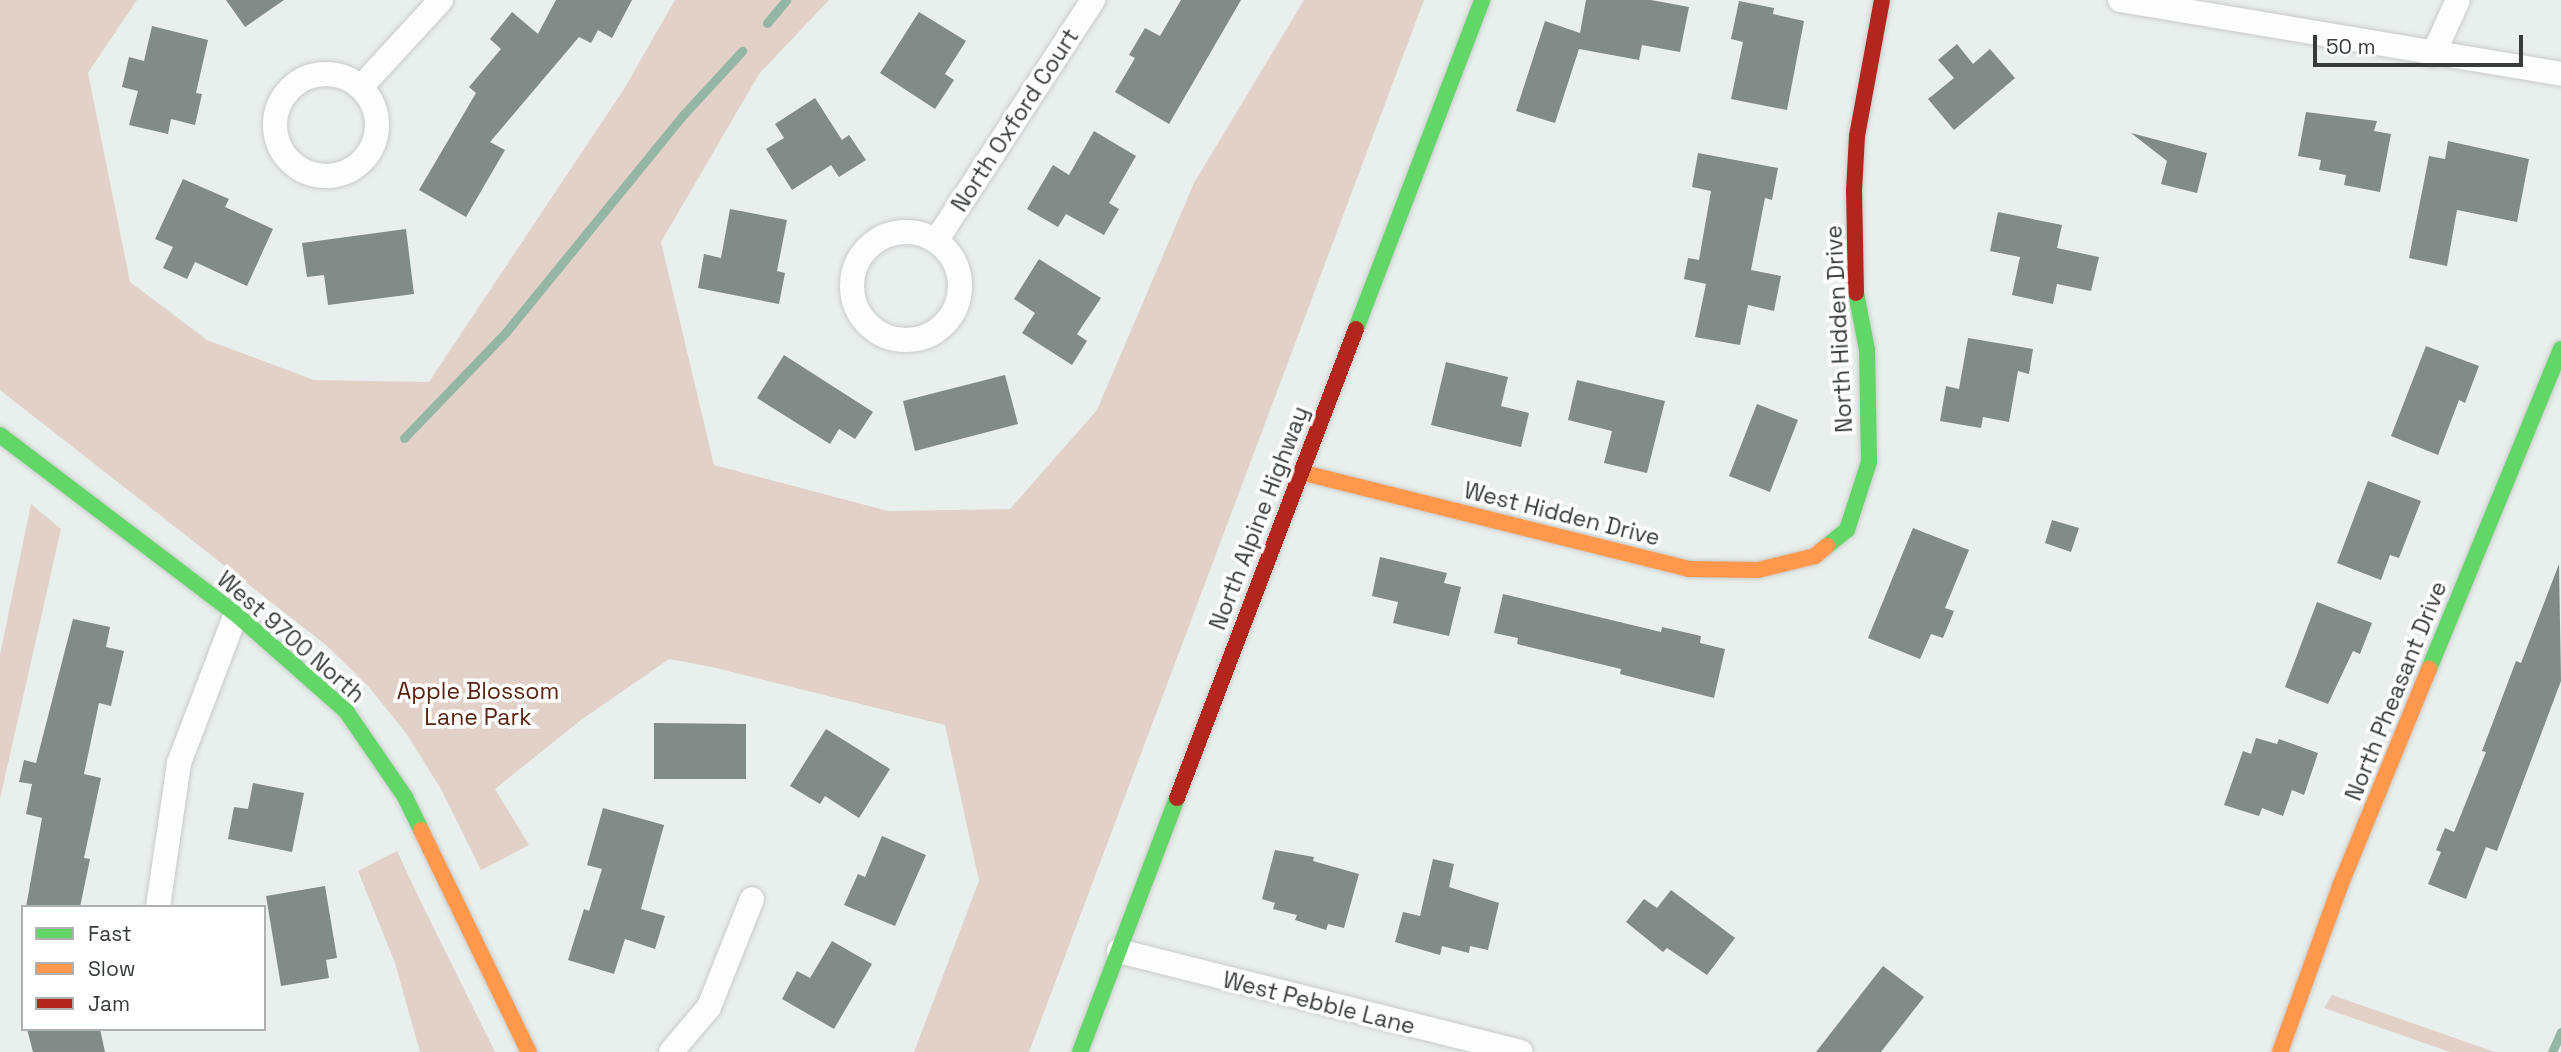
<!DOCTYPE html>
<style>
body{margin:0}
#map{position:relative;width:2561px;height:1052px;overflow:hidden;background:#e9efec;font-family:"Space Grotesk",sans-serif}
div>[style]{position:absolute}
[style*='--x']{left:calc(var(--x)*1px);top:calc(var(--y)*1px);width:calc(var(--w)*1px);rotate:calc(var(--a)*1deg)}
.green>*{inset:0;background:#e1d1c9}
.stream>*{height:9px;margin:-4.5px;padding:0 4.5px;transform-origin:4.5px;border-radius:4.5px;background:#96b6a5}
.building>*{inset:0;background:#818b87}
.roads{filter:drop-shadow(0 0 2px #c8ccca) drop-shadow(0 0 2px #c8ccca)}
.street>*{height:24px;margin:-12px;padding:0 12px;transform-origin:12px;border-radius:12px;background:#fcfdfc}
.street>.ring{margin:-12px;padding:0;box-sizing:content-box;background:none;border:24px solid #fcfdfc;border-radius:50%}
.fast>*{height:16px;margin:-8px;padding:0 8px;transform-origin:8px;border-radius:8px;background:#63d668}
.slow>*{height:16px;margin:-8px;padding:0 8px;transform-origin:8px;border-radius:8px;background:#ff974d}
.jam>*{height:16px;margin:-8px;padding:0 8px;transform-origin:8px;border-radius:8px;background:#b3261e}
span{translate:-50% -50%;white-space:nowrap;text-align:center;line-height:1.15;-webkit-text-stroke:7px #fff;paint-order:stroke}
.street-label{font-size:23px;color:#373b39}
.park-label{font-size:23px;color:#5b230d}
.legend{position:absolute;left:21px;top:905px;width:245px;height:126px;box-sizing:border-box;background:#fff;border:2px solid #afb1b0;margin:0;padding:9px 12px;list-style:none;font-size:21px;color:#373b39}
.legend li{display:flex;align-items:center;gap:14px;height:35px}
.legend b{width:35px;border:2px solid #afb1b0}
.scale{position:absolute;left:2313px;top:35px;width:210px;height:32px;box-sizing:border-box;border:4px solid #373b39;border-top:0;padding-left:9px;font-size:21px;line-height:24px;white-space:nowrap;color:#373b39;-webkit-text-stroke:5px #fff;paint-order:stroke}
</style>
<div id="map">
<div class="green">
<div style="clip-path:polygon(0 0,137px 0,88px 73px,130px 282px,207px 340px,314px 380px,429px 382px,624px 89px,675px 0,829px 0,759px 74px,661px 242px,714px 465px,888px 511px,1010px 509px,1097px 410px,1194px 183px,1304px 0,1424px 0,1029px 1052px,914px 1052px,979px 881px,945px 725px,712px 667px,669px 659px,581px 720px,495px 789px,529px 845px,481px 870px,441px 789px,406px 733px,368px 686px,326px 645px,0 390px)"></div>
<div style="clip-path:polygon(31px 504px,61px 529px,0 799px,0 655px)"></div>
<div style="clip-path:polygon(397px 851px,417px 894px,495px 1052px,420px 1052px,395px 963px,358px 871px)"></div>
<div style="clip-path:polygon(2332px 995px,2495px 1052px,2496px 1052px,2450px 1052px,2324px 1008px)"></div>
</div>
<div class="stream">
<div style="--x:767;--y:23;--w:30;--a:-50"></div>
<div style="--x:404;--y:438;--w:147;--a:-46.1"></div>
<div style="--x:506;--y:332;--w:281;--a:-50.8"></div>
<div style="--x:684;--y:114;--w:86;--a:-47.4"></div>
<div style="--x:2552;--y:1052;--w:22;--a:-66"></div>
</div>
<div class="building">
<div style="clip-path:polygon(226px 0,284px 0,245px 27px)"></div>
<div style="clip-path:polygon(556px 0,632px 0,612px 38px,598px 30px,591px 43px,579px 37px,490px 142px,505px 150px,466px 217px,419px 190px,476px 93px,469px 87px,501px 49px,490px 39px,512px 12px,538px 34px)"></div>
<div style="clip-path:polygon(1181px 0,1241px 0,1169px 124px,1115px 92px,1135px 58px,1129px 55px,1145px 28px,1160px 36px)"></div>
<div style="clip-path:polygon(1586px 0,1651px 0,1689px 7px,1680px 52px,1642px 45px,1639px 60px,1579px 49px,1555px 123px,1516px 111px,1545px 21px,1580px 33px)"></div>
<div style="clip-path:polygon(1739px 1px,1774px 8px,1773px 14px,1804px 21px,1787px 110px,1731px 99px,1743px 42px,1731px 39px)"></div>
<div style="clip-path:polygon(919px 12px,966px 41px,945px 74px,954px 80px,935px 109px,880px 73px)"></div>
<div style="clip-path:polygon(152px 26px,208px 40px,196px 93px,202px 94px,195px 125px,171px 119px,168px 134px,129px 125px,138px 91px,122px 87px,129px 57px,144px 61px)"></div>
<div style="clip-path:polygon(1957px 44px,1973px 64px,1990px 49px,2015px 78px,1954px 130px,1928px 99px,1954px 78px,1938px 60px)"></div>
<div style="clip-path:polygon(815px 98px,842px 140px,849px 135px,866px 160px,839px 177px,831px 165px,792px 190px,766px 149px,784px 138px,775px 124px)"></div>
<div style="clip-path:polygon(2306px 112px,2377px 121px,2374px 131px,2391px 134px,2380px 192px,2344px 185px,2346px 175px,2319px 170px,2321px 160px,2298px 156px)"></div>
<div style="clip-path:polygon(1094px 131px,1136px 156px,1109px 203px,1119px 209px,1104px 235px,1066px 214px,1058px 227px,1027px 209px,1053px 165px,1069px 175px)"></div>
<div style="clip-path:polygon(2131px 133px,2207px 153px,2197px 193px,2161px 184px,2167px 161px)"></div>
<div style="clip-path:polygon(2448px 141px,2529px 159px,2517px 222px,2457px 210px,2447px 266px,2409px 258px,2429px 156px,2445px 159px)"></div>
<div style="clip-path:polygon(1698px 153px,1778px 168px,1772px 200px,1765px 198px,1751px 270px,1781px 276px,1774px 311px,1748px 305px,1740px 345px,1695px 337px,1706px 284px,1684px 279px,1688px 258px,1699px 260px,1711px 191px,1692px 187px)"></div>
<div style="clip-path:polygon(183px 179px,229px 199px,225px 207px,273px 229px,247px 286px,195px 262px,187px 279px,163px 268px,173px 247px,155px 239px)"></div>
<div style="clip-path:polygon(730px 209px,787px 220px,777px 271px,785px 273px,779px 304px,698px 288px,704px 254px,721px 258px)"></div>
<div style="clip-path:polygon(1998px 212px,2062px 225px,2057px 248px,2099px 257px,2091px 291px,2057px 284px,2053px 304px,2012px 295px,2020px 257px,1990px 251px)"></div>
<div style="clip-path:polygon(406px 229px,414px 294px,328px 305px,324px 275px,307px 277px,302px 243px)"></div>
<div style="clip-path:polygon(1039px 259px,1101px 298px,1077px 334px,1087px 341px,1072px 365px,1022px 333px,1035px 313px,1014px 299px)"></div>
<div style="clip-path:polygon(1968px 338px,2033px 349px,2029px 374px,2018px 371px,2009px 422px,1983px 417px,1981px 428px,1940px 421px,1946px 386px,1959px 389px)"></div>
<div style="clip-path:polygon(2426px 346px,2479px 366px,2465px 403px,2459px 400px,2438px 455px,2391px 436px)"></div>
<div style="clip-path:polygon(784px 355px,873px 412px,855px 439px,839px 429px,830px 444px,757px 398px)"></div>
<div style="clip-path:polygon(1446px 362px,1508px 377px,1501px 406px,1529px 413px,1521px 447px,1431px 425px)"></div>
<div style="clip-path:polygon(1005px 375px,1018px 424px,915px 451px,903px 401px)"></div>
<div style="clip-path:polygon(1577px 380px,1665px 401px,1647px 473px,1604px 463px,1612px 431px,1568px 420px)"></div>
<div style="clip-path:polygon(1757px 404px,1798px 420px,1770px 492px,1729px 476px)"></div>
<div style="clip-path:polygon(2368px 481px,2421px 501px,2399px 558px,2390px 555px,2381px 580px,2337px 563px)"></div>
<div style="clip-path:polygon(2052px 520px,2079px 528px,2071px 552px,2045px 543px)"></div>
<div style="clip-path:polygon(1913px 528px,1969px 550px,1945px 608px,1954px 611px,1943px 638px,1931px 634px,1920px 659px,1868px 638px)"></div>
<div style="clip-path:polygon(1380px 557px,1447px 573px,1444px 583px,1461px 587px,1449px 636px,1393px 623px,1398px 602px,1372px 596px)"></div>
<div style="clip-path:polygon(2559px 564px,2561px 681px,2497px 851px,2486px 847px,2466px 899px,2428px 884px,2441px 852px,2436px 850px,2445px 828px,2454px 832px,2486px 752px,2482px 751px,2516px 661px,2521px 663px)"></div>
<div style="clip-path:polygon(1503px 594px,1661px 632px,1662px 627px,1701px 636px,1700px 643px,1725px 649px,1714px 698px,1620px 674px,1621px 669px,1517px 644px,1518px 638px,1494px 633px)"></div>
<div style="clip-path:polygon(2317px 602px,2372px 623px,2360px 654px,2353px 651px,2328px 704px,2285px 687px)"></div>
<div style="clip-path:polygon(73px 619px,110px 627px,106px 647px,124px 651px,111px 706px,99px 703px,84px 774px,101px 778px,84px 858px,90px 859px,80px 907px,26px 907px,42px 818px,26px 814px,32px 784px,19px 782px,24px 760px,36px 763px)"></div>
<div style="clip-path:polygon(654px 723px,746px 724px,746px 779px,654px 779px)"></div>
<div style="clip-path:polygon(826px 729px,890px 769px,859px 818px,825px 796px,820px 804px,790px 786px)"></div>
<div style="clip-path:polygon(2256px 738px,2277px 744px,2279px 739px,2318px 753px,2304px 795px,2292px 790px,2283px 816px,2262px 808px,2259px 816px,2224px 805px,2243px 751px,2251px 754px)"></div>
<div style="clip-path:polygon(253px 783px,304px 793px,292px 852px,228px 839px,234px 807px,248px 809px)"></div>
<div style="clip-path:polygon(603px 808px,664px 825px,641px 909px,665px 916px,655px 949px,625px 939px,614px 974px,568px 960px,584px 909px,589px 911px,602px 869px,587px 865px)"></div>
<div style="clip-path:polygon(882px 836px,926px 855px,895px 926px,844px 905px,858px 874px,865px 877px)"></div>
<div style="clip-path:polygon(1275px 850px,1314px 857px,1313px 861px,1359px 874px,1344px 928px,1328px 924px,1326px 930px,1295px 920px,1297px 915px,1273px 909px,1275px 903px,1262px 899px)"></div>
<div style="clip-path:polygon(1433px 859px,1454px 864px,1449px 887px,1499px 903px,1488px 950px,1470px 946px,1469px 953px,1442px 946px,1440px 955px,1395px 942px,1403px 912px,1420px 916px)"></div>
<div style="clip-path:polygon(325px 886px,337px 958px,326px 960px,329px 978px,281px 986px,266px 896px)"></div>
<div style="clip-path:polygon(1671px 890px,1735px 938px,1707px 975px,1667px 948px,1663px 952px,1626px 922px,1644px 899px,1657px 908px)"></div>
<div style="clip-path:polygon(832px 941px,872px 964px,834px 1029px,782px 999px,797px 971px,810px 978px)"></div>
<div style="clip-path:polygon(1883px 966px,1924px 997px,1881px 1052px,1816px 1052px)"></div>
<div style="clip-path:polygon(27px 1029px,100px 1029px,105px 1052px,33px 1052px)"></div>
</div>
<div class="roads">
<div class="street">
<div style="--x:2120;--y:0;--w:447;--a:9.5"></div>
<div style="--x:2433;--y:55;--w:60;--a:-65.6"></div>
<div class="ring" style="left:275px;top:74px;width:78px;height:78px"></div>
<div style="--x:361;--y:87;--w:118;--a:-47.4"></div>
<div class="ring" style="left:852px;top:232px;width:84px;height:84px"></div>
<div style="--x:936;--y:241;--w:288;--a:-56.9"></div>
<div style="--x:158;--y:907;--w:146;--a:-81.7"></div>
<div style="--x:179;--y:763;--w:160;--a:-69.1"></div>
<div style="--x:1119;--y:951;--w:414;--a:14.1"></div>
<div style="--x:671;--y:1052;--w:59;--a:-49.8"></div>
<div style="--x:709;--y:1007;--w:116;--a:-68.3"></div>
</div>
<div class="fast">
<div style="--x:1356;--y:329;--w:352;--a:-69"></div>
<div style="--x:0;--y:435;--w:296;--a:37.2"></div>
<div style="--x:236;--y:614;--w:147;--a:41.4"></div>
<div style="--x:346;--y:711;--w:104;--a:55.5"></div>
<div style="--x:405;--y:797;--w:37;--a:64"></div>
<div style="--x:1827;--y:546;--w:26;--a:-39"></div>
<div style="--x:1847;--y:530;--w:71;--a:-72.1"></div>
<div style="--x:1869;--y:462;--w:112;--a:-91"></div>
<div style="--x:1867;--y:350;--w:58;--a:-100.9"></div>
<div style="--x:2429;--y:669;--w:346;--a:-67.6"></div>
<div style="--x:1080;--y:1052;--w:272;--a:-69.1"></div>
</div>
<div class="slow">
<div style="--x:1300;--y:472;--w:400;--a:14"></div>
<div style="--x:1688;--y:569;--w:70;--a:0.8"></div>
<div style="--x:1758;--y:570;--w:59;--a:-13.8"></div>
<div style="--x:1815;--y:556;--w:16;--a:-40"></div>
<div style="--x:421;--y:830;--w:247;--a:64.1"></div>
<div style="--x:2280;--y:1052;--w:177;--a:-70.1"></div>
<div style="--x:2340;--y:886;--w:235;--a:-67.7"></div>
</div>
<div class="jam">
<div style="--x:1856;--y:293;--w:102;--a:-91.1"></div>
<div style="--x:1854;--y:191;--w:55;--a:-86.9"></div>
<div style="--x:1857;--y:136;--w:138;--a:-79.6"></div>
<div style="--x:1177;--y:798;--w:502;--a:-69.11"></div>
</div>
</div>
<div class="street-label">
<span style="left:1015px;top:120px;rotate:-57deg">North Oxford Court</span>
<span style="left:1839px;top:329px;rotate:-93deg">North Hidden Drive</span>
<span style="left:1562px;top:514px;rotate:14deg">West Hidden Drive</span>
<span style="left:1259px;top:518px;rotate:-69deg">North Alpine Highway</span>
<span style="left:291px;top:637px;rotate:41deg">West 9700 North</span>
<span style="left:2396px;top:691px;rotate:-68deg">North Pheasant Drive</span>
<span style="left:1319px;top:1003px;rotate:14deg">West Pebble Lane</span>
</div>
<div class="park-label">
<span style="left:478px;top:704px">Apple Blossom<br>Lane Park</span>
</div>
<ul class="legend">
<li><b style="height:9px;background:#63d668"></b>Fast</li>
<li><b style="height:9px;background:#ff974d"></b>Slow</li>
<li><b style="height:9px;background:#b3261e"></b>Jam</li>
</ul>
<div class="scale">50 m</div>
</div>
